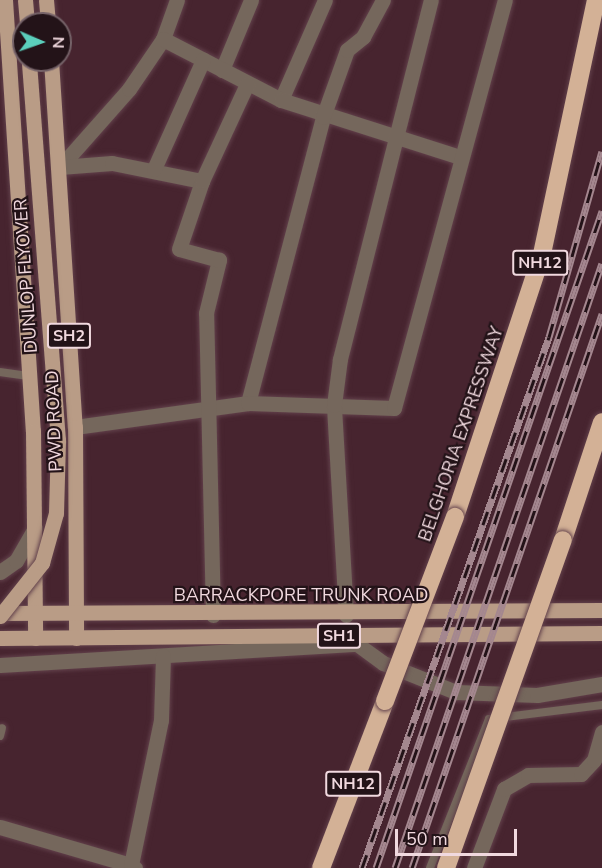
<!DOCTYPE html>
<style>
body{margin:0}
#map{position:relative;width:602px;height:868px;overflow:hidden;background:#47242f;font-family:"Nunito Sans",sans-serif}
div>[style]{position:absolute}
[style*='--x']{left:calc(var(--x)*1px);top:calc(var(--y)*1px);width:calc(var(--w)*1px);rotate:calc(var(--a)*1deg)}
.roads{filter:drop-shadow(0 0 2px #62414b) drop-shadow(0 0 2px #62414b)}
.service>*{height:8px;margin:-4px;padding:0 4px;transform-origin:4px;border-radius:4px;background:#75675c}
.minor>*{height:15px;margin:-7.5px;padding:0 7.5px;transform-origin:7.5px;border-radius:7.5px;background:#75675c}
.tertiary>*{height:15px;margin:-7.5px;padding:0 7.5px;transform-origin:7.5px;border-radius:7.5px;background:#75675c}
.primary>*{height:15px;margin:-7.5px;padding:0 7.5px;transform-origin:7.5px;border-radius:7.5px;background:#b99c86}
.motorway>*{height:18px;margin:-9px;padding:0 9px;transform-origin:9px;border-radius:9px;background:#d3b196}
.rail>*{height:7px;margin-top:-3.5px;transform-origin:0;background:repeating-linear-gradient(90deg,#231318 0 14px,#a4878f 0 28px);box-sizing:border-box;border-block:2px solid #a4878f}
.bridges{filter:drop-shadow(0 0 2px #62414b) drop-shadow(0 0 2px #62414b)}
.primary-bridge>*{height:15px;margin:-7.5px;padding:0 7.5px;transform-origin:7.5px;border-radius:7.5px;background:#b99c86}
.motorway-bridge>*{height:18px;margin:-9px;padding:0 9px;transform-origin:9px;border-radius:9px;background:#d3b196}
span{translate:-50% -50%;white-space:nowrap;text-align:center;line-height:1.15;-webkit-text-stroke:4.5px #231318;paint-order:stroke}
.shield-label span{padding:2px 4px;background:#231318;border:2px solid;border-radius:4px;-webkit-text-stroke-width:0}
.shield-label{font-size:16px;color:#f1d9df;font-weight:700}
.street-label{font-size:18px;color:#f1d9df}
.north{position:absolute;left:12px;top:12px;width:60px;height:60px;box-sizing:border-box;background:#231318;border:2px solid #756268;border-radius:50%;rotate:92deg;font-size:16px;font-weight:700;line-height:24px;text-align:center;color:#f1d9df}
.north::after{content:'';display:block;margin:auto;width:21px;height:27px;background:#5bcebb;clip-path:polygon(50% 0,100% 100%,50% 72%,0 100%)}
.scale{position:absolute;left:395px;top:829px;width:122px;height:27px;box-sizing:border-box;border:3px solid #f1d9df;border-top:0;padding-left:8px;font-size:18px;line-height:21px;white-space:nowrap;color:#f1d9df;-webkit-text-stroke:4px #231318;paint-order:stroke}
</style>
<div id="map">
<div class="roads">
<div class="service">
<div style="--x:0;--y:372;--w:30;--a:8"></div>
<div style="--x:0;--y:736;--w:8;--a:-76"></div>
<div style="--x:430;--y:868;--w:160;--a:-68.4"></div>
<div style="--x:489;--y:719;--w:114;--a:-7.1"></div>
</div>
<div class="minor">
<div style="--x:163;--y:39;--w:41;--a:-70.3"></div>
<div style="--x:222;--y:70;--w:76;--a:-67.5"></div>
<div style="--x:281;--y:100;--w:109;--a:-66.3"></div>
<div style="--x:60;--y:167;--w:104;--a:-48.5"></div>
<div style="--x:129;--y:89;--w:60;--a:-55.8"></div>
<div style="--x:163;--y:39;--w:133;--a:27.3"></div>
<div style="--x:281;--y:100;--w:188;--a:17.7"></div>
<div style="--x:60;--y:167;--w:52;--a:-4.4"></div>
<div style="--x:112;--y:163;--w:92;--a:11.3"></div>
<div style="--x:154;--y:169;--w:120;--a:-65.8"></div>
<div style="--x:248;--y:403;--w:296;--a:-75.3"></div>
<div style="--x:323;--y:117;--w:71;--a:-70.3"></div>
<div style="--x:347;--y:50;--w:21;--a:-39"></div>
<div style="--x:363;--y:37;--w:42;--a:-61.6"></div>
<div style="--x:75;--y:427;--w:175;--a:-7.9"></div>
<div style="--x:248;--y:403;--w:146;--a:2"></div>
<div style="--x:394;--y:408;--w:423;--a:-74.8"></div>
<div style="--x:213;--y:615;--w:302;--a:-91.3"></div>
<div style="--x:206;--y:313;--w:55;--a:-76.2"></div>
<div style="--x:219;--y:260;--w:41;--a:-164.6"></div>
<div style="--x:179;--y:249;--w:72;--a:-71.3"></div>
<div style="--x:202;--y:181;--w:107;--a:-65.1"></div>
<div style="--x:346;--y:615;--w:210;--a:-93.3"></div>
<div style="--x:334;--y:405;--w:46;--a:-82.6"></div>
<div style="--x:340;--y:359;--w:370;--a:-75.8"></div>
<div style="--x:0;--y:665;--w:358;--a:-3.4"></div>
<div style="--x:357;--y:644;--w:32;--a:36"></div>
<div style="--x:383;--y:663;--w:79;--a:21.7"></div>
<div style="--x:456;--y:692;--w:81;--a:2.1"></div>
<div style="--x:537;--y:695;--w:66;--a:-9.6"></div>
<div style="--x:0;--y:827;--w:136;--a:16.2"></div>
<div style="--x:135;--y:868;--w:5;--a:-143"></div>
<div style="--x:131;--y:865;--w:148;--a:-78.3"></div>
<div style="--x:161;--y:720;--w:64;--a:-88.2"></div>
<div style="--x:474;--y:868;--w:85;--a:-69.2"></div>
<div style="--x:504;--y:789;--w:28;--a:-30"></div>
<div style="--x:528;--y:775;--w:53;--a:-1.1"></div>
<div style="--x:581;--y:774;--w:19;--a:-47"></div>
<div style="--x:594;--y:760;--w:29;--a:-74"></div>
</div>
<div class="tertiary">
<div style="--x:0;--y:572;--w:19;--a:-35"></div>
<div style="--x:16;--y:561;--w:38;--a:-60"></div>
</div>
<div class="primary">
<div style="--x:5;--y:0;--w:432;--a:86.3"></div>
<div style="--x:33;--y:431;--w:207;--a:89.4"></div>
<div style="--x:25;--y:0;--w:24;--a:85"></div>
<div style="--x:46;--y:0;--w:24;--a:85"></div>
<div style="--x:51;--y:60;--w:368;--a:86.3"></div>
<div style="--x:75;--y:427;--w:211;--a:89.7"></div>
<div style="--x:0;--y:613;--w:602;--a:-0.29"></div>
<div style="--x:0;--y:638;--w:602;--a:-0.48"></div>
</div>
<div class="motorway">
<div style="--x:455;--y:517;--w:277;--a:-71.7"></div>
<div style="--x:542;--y:254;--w:260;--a:-78"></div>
<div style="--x:563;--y:540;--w:124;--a:-71.7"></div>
<div style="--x:321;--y:868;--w:179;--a:-69"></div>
</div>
</div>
<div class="rail">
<div style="--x:362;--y:868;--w:563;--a:-70.6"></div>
<div style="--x:549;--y:337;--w:193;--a:-74.1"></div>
<div style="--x:376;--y:868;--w:695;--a:-71.02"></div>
<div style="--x:395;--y:868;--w:639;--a:-71.11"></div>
<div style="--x:412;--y:868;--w:586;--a:-71.07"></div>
</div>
<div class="bridges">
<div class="primary-bridge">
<div style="--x:0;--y:616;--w:68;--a:-51.6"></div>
<div style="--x:42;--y:563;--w:52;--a:-74.4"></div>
<div style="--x:56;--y:513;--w:73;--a:-88.4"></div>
<div style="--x:58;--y:440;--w:381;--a:-94.4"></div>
</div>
<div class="motorway-bridge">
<div style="--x:385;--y:701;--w:197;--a:-69.2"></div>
<div style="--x:446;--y:868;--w:348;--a:-70.4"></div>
</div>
</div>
<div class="shield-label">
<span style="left:540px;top:263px">NH12</span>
<span style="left:69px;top:336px">SH2</span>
<span style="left:339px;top:636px">SH1</span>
<span style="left:353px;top:784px">NH12</span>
</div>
<div class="street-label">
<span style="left:26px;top:276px;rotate:-94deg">DUNLOP FLYOVER</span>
<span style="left:54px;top:421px;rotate:-92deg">PWD ROAD</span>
<span style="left:461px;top:434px;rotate:-71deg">BELGHORIA EXPRESSWAY</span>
<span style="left:301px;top:595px">BARRACKPORE TRUNK ROAD</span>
</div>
<div class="north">N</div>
<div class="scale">50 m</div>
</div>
